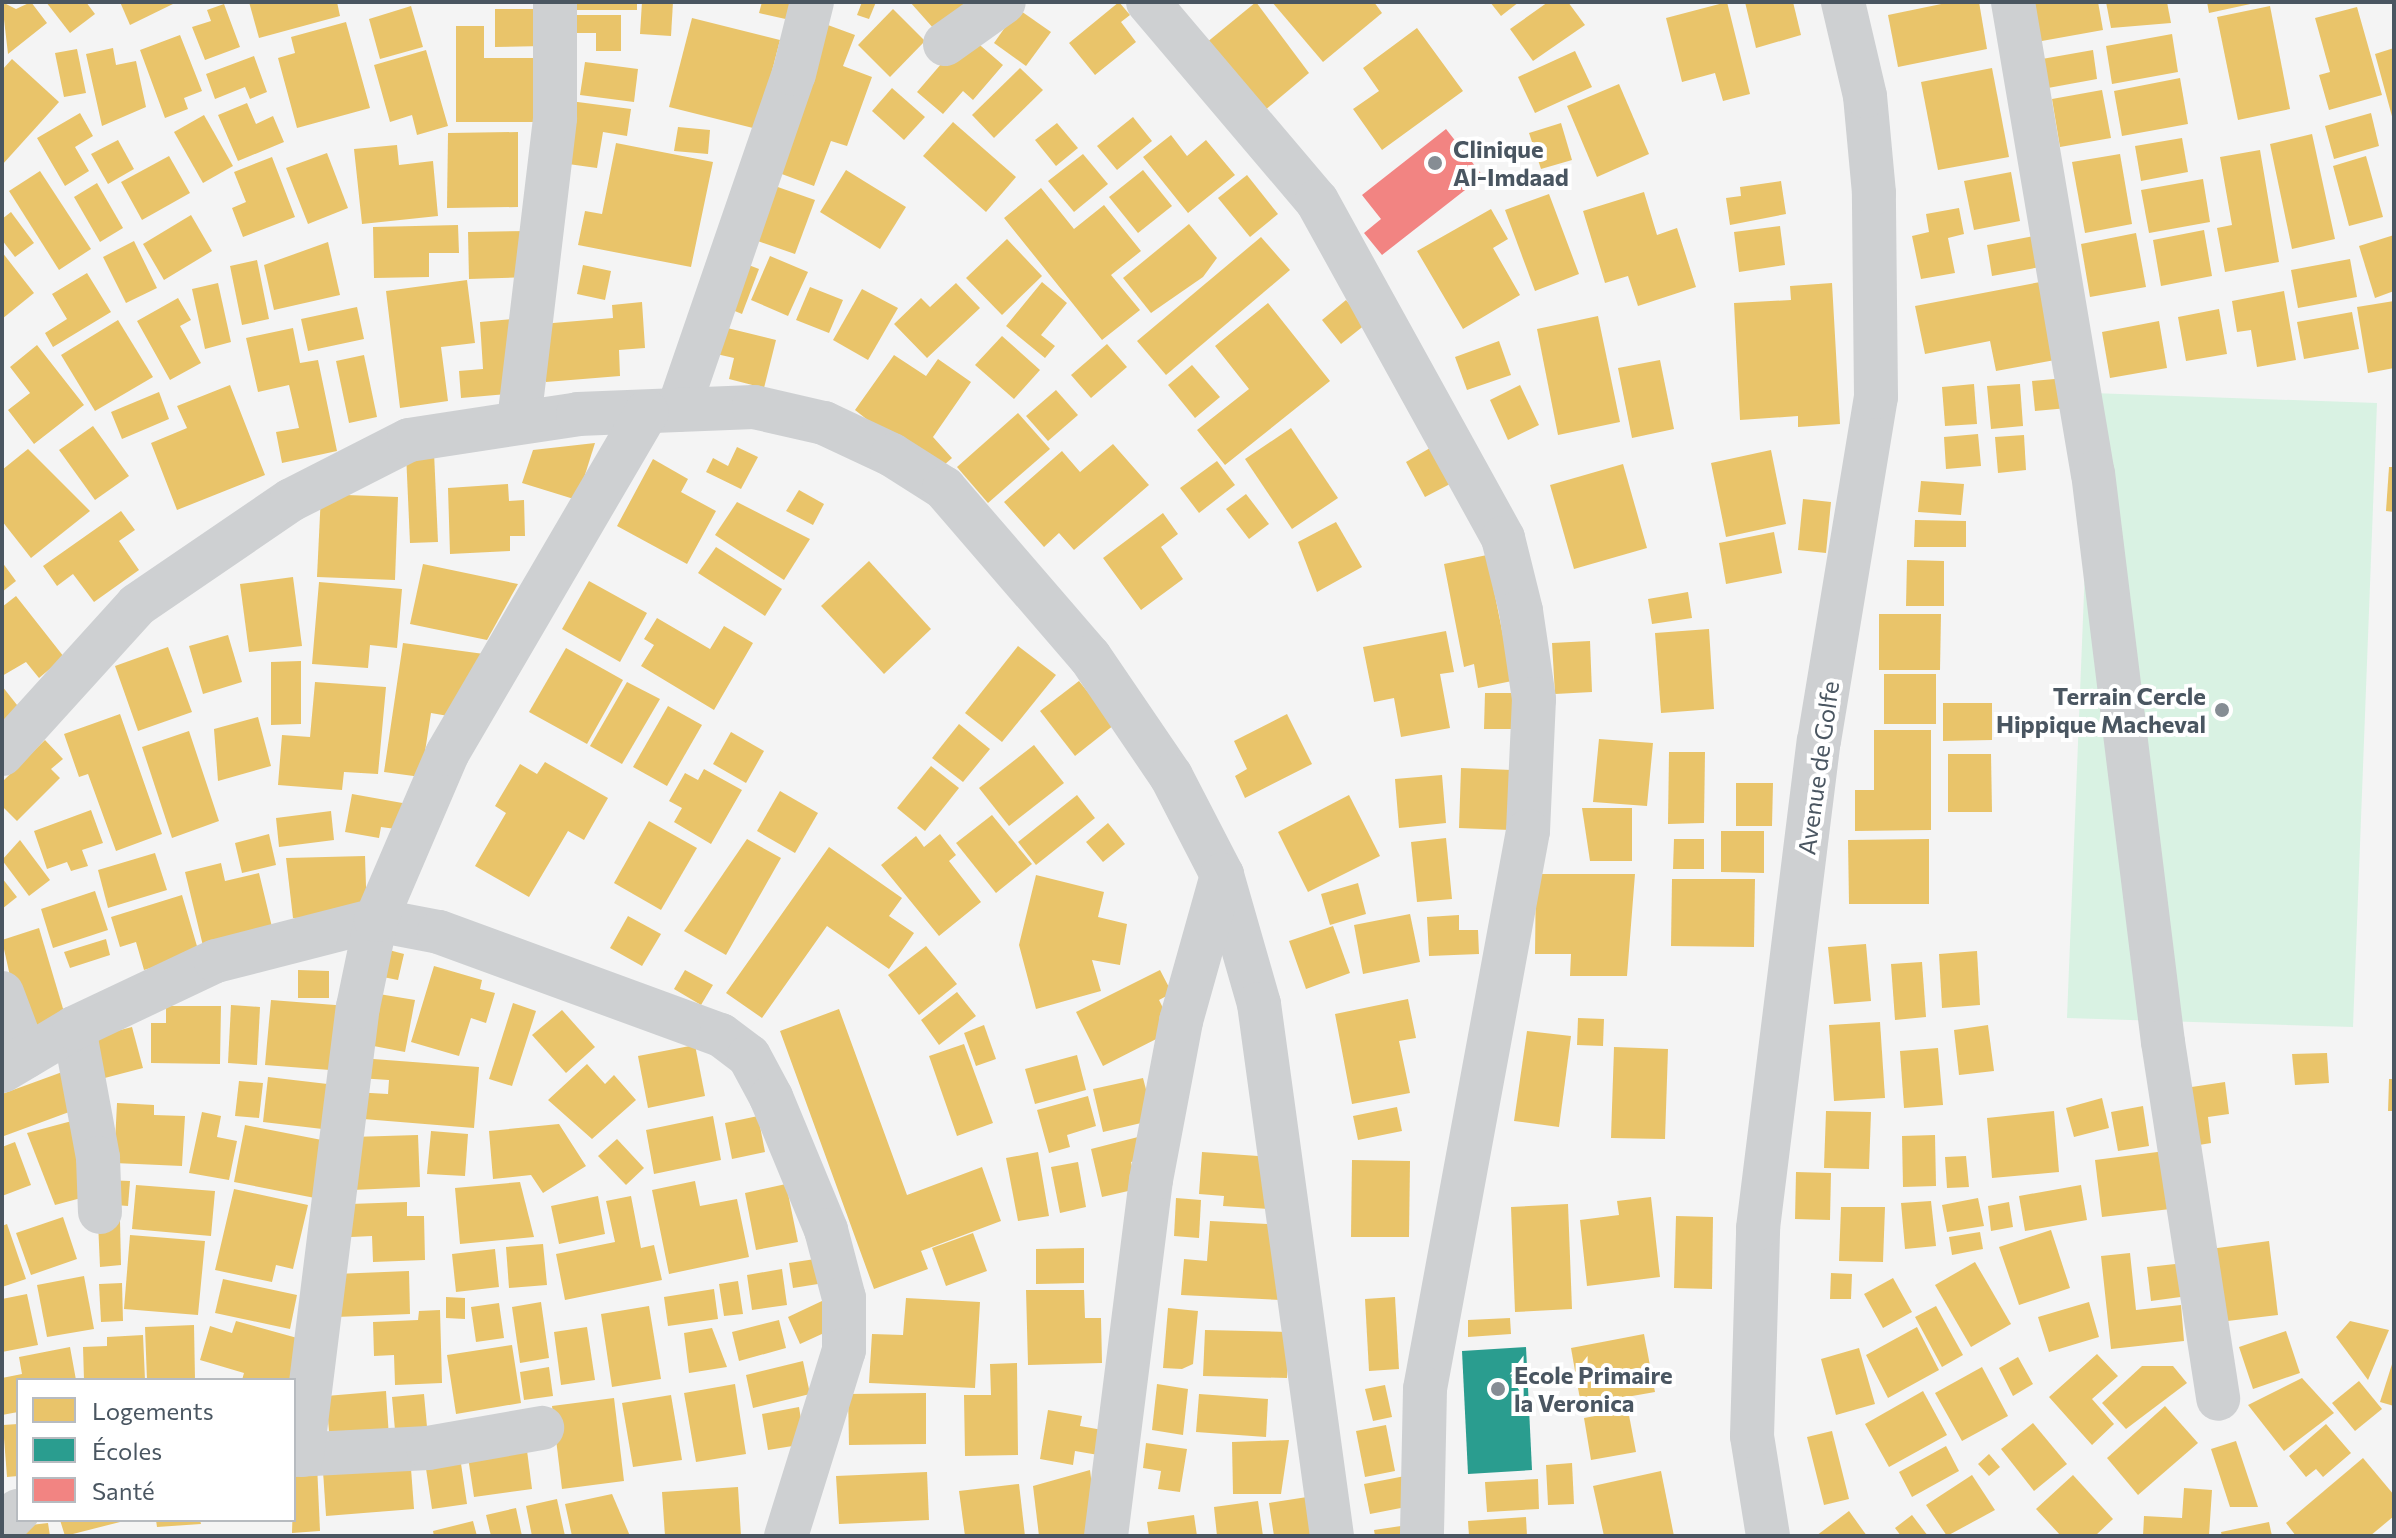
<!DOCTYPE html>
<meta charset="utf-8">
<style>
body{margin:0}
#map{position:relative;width:2396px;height:1538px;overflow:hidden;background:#f4f4f4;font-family:Commissioner,sans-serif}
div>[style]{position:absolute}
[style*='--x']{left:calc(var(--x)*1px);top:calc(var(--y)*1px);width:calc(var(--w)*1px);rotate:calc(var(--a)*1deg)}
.green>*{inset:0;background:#d9f2e3}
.homes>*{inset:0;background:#e9c46a}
.schools>*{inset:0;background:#2a9d8f}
.health>*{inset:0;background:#f28482}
.street>*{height:44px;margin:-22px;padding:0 22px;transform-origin:22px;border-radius:22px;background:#ced0d2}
.dots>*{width:22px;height:22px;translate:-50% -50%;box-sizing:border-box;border:4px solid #fff;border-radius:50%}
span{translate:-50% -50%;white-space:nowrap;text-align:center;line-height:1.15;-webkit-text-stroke:8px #fff;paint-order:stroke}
.poi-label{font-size:24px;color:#4a5661;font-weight:700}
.left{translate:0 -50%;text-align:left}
.right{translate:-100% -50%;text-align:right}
.street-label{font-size:24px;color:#4a5661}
.frame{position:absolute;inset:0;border:4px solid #4a5661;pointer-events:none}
.legend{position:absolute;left:16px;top:1378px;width:280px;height:144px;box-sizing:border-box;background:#fff;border:2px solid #b7bbc0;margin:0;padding:10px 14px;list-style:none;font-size:24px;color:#4a5661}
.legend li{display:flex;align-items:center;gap:16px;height:40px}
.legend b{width:40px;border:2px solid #b7bbc0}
</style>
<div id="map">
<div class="green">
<div style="clip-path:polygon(2092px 393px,2377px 403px,2353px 1027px,2067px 1018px)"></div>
</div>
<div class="homes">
<div style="clip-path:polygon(2px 2px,16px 9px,31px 2px,47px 23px,8px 54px)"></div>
<div style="clip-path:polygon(46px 2px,86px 2px,95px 14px,70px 33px)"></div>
<div style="clip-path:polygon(120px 2px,177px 2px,130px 25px)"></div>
<div style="clip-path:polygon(249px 2px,337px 2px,340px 16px,259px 38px)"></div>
<div style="clip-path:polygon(572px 2px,637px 2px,637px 10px,572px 10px)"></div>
<div style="clip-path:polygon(642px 2px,673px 2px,671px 36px,640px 34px)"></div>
<div style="clip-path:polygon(762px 2px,804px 2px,799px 22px,759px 13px)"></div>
<div style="clip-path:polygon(862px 2px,876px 2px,869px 19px,857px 15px)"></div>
<div style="clip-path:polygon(910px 2px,962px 2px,970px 10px,942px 38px)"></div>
<div style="clip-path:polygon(1119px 2px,1130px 15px,1121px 22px,1136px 42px,1095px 75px,1069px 43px)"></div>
<div style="clip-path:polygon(1256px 2px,1309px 73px,1264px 111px,1206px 43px)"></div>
<div style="clip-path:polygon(1272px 2px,1374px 2px,1382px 13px,1323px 62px)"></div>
<div style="clip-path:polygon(1490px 2px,1519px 2px,1501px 16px)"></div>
<div style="clip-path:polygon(1548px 2px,1568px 2px,1585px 25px,1533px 61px,1510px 29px)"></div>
<div style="clip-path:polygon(1727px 2px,1750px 94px,1723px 101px,1715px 73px,1682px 82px,1666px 18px)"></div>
<div style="clip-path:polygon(1745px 2px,1793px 2px,1801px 35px,1756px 48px)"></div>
<div style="clip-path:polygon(1951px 2px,1979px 2px,1987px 49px,1898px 67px,1888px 15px)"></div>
<div style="clip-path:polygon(2024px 2px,2098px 2px,2103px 30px,2031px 43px)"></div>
<div style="clip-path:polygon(2106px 2px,2167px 2px,2171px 23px,2111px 28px)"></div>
<div style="clip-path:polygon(2207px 2px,2255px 2px,2255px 3px,2209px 13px)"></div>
<div style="clip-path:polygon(224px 4px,240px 47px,205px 60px,192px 27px,211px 21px,207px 10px)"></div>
<div style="clip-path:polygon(411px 6px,423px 47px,380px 59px,369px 19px)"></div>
<div style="clip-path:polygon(2270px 6px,2290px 109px,2238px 120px,2217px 17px)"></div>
<div style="clip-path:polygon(2357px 7px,2382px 95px,2329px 110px,2319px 75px,2330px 72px,2315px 18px)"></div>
<div style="clip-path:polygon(495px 9px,544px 9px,544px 46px,495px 47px)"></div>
<div style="clip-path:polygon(893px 9px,925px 41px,890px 77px,858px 45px)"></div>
<div style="clip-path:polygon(1018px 9px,1051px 32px,1026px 66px,994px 43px)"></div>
<div style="clip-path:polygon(574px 15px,621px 15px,621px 51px,596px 51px,596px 33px,574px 33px)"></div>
<div style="clip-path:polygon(692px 18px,780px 40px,757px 129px,669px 107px)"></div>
<div style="clip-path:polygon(817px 21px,855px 35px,843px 66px,872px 77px,847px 146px,831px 141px,814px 186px,771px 170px)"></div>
<div style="clip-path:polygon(346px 22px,370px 108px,297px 128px,278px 58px,295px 53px,291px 37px)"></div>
<div style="clip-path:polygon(456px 26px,484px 26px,484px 58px,541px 58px,541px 122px,456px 122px)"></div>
<div style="clip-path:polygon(1417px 28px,1463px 91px,1382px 150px,1353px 109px,1379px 91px,1363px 68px)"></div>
<div style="clip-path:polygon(967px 34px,1003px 65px,973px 100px,963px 91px,943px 114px,917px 92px)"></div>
<div style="clip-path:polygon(2172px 34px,2178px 72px,2112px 84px,2106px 46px)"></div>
<div style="clip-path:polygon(180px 35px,202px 91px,184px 98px,188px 109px,165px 118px,140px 50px)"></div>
<div style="clip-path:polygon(113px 48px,116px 65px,136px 61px,146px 107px,102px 126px,86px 54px)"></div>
<div style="clip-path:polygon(2394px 48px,2394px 120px,2393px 120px,2375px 54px)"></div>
<div style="clip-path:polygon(77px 49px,86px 93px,64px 97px,55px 53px)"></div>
<div style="clip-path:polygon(426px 50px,448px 126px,417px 135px,412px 115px,390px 122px,374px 65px)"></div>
<div style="clip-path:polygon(2093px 50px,2097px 79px,2048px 88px,2042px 59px)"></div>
<div style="clip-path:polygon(1575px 51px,1592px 87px,1535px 113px,1518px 77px)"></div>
<div style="clip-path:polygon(254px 56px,267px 92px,250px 99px,245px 87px,215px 99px,206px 74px)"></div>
<div style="clip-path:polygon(12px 59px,59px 102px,2px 165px,2px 70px)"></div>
<div style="clip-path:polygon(585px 62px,638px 69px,634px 102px,580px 95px)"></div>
<div style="clip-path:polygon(1020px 68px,1043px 90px,994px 138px,972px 115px)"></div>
<div style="clip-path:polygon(1992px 68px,2009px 157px,1938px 170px,1921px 82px)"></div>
<div style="clip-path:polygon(2180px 78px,2188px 124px,2122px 136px,2114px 91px)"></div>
<div style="clip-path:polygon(1619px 84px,1649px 154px,1597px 177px,1567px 106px)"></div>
<div style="clip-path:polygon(892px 88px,925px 117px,904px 140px,872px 111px)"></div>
<div style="clip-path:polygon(2102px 90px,2111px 138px,2060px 147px,2052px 99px)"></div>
<div style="clip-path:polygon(570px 101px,631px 109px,627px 136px,603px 132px,597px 168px,561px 163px)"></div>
<div style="clip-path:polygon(247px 103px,256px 124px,273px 116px,284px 142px,238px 161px,218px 115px)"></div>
<div style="clip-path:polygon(80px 113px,93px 136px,75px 147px,89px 171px,65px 186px,37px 138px)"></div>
<div style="clip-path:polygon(2371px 113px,2379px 146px,2334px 159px,2325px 126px)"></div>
<div style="clip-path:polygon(204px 115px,233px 166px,203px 183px,174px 132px)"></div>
<div style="clip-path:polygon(1133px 117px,1152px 141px,1117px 170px,1097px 146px)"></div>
<div style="clip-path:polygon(953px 122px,1016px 177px,986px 212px,923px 156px)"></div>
<div style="clip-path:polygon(1057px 123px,1078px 148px,1056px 166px,1035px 140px)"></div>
<div style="clip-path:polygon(1561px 123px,1572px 160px,1541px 169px,1529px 133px)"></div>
<div style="clip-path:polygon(678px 127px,710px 130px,708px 154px,674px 151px)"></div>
<div style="clip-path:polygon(518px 132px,518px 207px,447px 208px,448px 133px)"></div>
<div style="clip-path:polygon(2312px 134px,2335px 239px,2292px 249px,2270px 144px)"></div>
<div style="clip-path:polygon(1171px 135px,1187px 156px,1206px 140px,1235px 175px,1188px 213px,1143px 157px)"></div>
<div style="clip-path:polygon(2182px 138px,2188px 172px,2141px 181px,2135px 146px)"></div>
<div style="clip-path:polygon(118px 140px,134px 169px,108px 184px,91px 154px)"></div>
<div style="clip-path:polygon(616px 143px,713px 162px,691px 267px,578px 245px,585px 211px,602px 214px)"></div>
<div style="clip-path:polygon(397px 145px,399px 165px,433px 161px,438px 216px,362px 224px,354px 149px)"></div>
<div style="clip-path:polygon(2260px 150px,2279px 262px,2225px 272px,2217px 228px,2232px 225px,2220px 157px)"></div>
<div style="clip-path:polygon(327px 153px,348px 208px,308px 224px,286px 168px)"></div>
<div style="clip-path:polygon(1083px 154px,1108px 184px,1074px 212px,1048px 181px)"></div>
<div style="clip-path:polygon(2120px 154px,2132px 224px,2085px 233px,2072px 162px)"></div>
<div style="clip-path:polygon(169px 156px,190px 193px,142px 220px,121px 182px)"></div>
<div style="clip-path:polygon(2366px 156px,2383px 217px,2349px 226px,2333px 166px)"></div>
<div style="clip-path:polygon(272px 157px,295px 217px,243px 237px,232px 208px,246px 202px,234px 172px)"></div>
<div style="clip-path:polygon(846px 170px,906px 207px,880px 249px,820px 212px)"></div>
<div style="clip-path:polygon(1143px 170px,1172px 206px,1138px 233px,1109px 197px)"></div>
<div style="clip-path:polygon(40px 171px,91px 249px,59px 270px,9px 191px)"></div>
<div style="clip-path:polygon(2011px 172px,2020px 221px,1974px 230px,1964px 181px)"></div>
<div style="clip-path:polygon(1247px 175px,1278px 214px,1250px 237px,1218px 198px)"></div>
<div style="clip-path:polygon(2203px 179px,2210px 222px,2149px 233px,2141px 190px)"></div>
<div style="clip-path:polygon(1781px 181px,1786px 214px,1730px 225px,1726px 198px,1741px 196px,1740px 187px)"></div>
<div style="clip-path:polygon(97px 183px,123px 228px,100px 242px,74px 197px)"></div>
<div style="clip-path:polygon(772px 185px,815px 200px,795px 254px,752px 239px)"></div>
<div style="clip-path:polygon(1041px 188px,1074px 229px,1104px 205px,1141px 251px,1111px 275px,1140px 310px,1102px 340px,1004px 218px)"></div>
<div style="clip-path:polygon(1644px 192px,1657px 235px,1677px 228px,1696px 287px,1638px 306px,1628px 276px,1605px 283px,1583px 211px)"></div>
<div style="clip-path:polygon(1549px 194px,1579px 274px,1535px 291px,1505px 210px)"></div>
<div style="clip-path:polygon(1959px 208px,1964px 234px,1948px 238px,1955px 273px,1921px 279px,1912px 236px,1929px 232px,1926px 214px)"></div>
<div style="clip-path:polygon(1491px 209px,1508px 239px,1493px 248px,1520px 295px,1463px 329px,1417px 251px)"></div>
<div style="clip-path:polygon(11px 212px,34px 243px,15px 257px,2px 240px,2px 219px)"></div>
<div style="clip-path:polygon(191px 215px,212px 251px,164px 280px,143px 244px)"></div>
<div style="clip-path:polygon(1189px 224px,1217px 258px,1203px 277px,1151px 313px,1123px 278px)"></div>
<div style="clip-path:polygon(458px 225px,459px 253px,429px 253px,429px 277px,374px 278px,373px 227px)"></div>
<div style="clip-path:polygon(1780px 226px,1785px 265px,1739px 272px,1734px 232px)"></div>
<div style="clip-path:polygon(2204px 230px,2212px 276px,2161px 286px,2153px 240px)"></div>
<div style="clip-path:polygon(530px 231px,531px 277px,469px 279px,468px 232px)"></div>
<div style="clip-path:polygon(2136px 233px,2146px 287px,2090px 297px,2081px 244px)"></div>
<div style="clip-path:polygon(2394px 235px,2394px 291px,2375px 298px,2359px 246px)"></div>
<div style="clip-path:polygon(2034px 236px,2040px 267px,1992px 276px,1987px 245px)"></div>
<div style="clip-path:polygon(1261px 237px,1290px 270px,1166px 375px,1137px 341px)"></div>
<div style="clip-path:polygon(1007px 239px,1042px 276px,1002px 315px,966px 278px)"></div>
<div style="clip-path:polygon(134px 241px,157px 288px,126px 303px,103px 257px)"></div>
<div style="clip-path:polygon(328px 242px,340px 295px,274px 310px,264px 265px)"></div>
<div style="clip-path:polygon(2px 252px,34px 293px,2px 319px)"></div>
<div style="clip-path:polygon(770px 256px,808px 272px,788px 316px,751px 300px)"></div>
<div style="clip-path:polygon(733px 259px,759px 269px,742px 314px,725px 307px)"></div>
<div style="clip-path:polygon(2350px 259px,2357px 297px,2298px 308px,2291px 270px)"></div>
<div style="clip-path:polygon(257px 260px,269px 319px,242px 325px,230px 266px)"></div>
<div style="clip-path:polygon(583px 265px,611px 271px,605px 300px,577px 294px)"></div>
<div style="clip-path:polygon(87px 273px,111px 312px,53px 347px,45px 333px,67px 319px,52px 294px)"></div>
<div style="clip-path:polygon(467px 280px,475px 343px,441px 347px,448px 401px,400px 408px,386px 291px)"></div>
<div style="clip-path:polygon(1042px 282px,1067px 303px,1041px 335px,1055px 346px,1045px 358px,1006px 326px)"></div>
<div style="clip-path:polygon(2040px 282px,2055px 360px,1996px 371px,1990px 341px,1925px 354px,1915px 306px)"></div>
<div style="clip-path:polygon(218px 283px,231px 342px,205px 349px,192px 289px)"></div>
<div style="clip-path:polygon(956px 283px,980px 308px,927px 358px,894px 324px,921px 298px,930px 307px)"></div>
<div style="clip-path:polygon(1832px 283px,1840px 424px,1798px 427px,1798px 416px,1740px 420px,1734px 303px,1791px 300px,1790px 286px)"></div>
<div style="clip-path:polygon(810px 287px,843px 300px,829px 333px,796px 320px)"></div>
<div style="clip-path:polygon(862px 289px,898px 308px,868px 360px,833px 340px)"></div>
<div style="clip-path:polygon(2284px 291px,2296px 360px,2257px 367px,2251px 330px,2237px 332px,2232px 301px)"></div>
<div style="clip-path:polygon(178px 298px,191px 320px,180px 326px,201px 363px,170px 380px,137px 321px)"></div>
<div style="clip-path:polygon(1346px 300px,1366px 324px,1341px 344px,1322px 320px)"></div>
<div style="clip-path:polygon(2394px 301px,2394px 368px,2368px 373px,2357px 307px)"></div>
<div style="clip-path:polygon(642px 302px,645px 348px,619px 350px,620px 376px,546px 382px,541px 324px,613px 318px,612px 305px)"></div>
<div style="clip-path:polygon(1268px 303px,1330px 381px,1225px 465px,1197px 430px,1249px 389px,1215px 346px)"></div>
<div style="clip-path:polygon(357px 307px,364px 339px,308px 351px,301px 319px)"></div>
<div style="clip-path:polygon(2219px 309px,2227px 354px,2186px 361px,2178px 317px)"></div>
<div style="clip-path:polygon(2352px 312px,2359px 349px,2304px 359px,2297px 322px)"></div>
<div style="clip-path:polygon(1598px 316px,1620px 422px,1558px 435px,1537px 329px)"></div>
<div style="clip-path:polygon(514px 319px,519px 393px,461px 398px,459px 371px,483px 369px,480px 322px)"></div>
<div style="clip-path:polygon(118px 320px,153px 377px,95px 411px,61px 355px)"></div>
<div style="clip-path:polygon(2159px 321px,2167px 368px,2110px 378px,2102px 332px)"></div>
<div style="clip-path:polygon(719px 326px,776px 340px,764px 388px,729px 379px,734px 358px,712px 353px)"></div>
<div style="clip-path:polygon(293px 328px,300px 363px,318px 360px,337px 451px,282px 463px,276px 432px,299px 428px,289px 385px,258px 392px,246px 338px)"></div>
<div style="clip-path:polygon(1002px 336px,1040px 370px,1014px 399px,975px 365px)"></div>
<div style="clip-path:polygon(1499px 341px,1511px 375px,1467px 390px,1455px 357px)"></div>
<div style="clip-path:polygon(1107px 344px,1127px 367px,1091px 398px,1071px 375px)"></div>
<div style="clip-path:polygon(37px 345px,84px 405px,34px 444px,8px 410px,30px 393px,10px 367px)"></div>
<div style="clip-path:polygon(364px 355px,377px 417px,349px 423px,336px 361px)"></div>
<div style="clip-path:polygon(894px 355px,926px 376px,938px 359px,971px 382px,933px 437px,952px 458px,935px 473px,855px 410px)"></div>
<div style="clip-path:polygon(1660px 360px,1674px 429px,1632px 438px,1618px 368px)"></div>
<div style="clip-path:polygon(1192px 365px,1220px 397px,1195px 418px,1168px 385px)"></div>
<div style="clip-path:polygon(2066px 378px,2068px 408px,2035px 411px,2032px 381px)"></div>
<div style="clip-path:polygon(1974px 384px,1977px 424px,1945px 426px,1942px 387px)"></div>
<div style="clip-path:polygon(2020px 384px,2023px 426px,1991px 429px,1987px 386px)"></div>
<div style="clip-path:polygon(230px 385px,265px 475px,177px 510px,151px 443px,187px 428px,177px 406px)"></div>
<div style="clip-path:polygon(1520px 385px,1539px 425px,1508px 440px,1490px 400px)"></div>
<div style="clip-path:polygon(1056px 390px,1078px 415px,1048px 441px,1026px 416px)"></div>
<div style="clip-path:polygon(159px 392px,169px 419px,122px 439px,111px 412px)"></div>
<div style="clip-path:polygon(1018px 413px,1050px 449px,988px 503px,957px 467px)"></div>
<div style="clip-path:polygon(93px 426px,129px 476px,95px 500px,59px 450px)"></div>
<div style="clip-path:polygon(1291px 428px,1338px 498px,1292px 529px,1245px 459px)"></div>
<div style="clip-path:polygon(1978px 434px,1981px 466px,1946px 469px,1944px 437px)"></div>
<div style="clip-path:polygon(2024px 435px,2026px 470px,1998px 473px,1995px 437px)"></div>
<div style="clip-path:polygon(595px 443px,577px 500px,522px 483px,533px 450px)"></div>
<div style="clip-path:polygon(1113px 444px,1149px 485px,1074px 550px,1059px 533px,1044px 547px,1004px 502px,1062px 451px,1080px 472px)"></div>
<div style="clip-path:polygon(737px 447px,758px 457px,741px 489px,706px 472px,713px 458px,728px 466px)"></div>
<div style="clip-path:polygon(1430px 448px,1450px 484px,1425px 497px,1406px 462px)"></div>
<div style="clip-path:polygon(28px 449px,90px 511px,31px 558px,2px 521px,2px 470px)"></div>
<div style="clip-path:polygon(1771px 450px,1786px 524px,1726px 537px,1711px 463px)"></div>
<div style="clip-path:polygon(434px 452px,438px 542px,410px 543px,406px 453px)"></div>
<div style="clip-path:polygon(653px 459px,688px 479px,681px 492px,716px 511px,687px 564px,617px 526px)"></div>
<div style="clip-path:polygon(1217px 461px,1235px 485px,1199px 513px,1180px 488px)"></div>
<div style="clip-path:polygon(1623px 464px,1647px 548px,1574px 569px,1550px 485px)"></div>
<div style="clip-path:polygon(2389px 467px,2394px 467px,2394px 512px,2386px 511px)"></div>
<div style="clip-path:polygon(1921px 481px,1964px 484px,1961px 515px,1918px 512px)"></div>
<div style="clip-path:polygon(508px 484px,509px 501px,524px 500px,525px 536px,510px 536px,510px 551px,450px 554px,448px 488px)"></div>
<div style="clip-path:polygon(799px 490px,824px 504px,813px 525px,786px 511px)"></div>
<div style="clip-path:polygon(321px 494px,398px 497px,395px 580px,317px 577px)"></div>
<div style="clip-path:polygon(1246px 494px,1269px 524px,1249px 539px,1226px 509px)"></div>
<div style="clip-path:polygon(1803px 499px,1831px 502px,1826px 553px,1798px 550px)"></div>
<div style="clip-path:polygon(737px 502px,810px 539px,784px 580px,715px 535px)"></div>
<div style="clip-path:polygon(121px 511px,135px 530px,119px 541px,139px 570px,94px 602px,73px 574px,57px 586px,43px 566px)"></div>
<div style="clip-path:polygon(1163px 513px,1178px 534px,1161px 547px,1183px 579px,1141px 610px,1103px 558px)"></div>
<div style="clip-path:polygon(1915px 520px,1966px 521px,1966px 547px,1914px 547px)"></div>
<div style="clip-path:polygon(1336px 522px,1362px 567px,1317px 592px,1298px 542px)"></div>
<div style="clip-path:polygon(1774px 532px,1782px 573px,1726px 584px,1719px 543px)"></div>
<div style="clip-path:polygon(716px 547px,782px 589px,765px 616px,698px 573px)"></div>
<div style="clip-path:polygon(1487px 555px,1512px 681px,1478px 688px,1474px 664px,1464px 667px,1444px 564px)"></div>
<div style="clip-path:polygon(1907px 560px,1944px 561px,1944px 606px,1906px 606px)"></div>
<div style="clip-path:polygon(869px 561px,931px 629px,884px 674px,821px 606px)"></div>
<div style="clip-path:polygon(2px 562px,16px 581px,2px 592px)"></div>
<div style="clip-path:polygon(423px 564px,518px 584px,487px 640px,410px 624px)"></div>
<div style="clip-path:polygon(293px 577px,302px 646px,249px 652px,240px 584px)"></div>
<div style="clip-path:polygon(589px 581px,647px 613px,620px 662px,562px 629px)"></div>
<div style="clip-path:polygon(319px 582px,402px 589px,397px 648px,370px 645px,368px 668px,312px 664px)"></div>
<div style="clip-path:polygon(1688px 592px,1692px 618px,1652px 624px,1648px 599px)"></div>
<div style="clip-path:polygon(16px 596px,64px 657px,39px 678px,26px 662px,2px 676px,2px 607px)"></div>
<div style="clip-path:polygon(1879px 614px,1941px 614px,1940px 670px,1879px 670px)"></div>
<div style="clip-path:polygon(657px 618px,710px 649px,724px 626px,753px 643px,714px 710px,641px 666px,654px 645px,644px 639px)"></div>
<div style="clip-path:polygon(1709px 629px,1714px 709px,1661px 713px,1655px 633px)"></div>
<div style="clip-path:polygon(1446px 631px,1454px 672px,1440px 674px,1450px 728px,1401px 737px,1394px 698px,1374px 702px,1363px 647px)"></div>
<div style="clip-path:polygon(228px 635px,242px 682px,203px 694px,189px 646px)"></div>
<div style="clip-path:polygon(1590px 641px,1592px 692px,1555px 694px,1552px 643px)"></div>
<div style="clip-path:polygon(403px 643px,484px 654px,454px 717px,431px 713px,421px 777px,384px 772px)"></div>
<div style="clip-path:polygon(1018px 646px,1056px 675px,1002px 742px,965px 713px)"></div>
<div style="clip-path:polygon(168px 647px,192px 712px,138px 731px,115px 666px)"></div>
<div style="clip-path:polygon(566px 648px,623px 680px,587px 744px,529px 712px)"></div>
<div style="clip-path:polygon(301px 661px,301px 724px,271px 725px,271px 662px)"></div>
<div style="clip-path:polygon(1884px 674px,1936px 674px,1936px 724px,1884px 724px)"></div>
<div style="clip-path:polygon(1079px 681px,1114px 725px,1075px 756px,1040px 711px)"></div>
<div style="clip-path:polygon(315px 682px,386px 687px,378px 774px,344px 772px,342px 790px,278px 785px,282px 735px,310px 737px)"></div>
<div style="clip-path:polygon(627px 682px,660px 699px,622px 764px,590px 746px)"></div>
<div style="clip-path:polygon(2px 686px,21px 710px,2px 725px)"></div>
<div style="clip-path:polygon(1485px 693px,1514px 693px,1514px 729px,1484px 729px)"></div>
<div style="clip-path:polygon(1943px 703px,1992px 703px,1992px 740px,1943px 741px)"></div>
<div style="clip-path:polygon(668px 706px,702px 725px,667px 786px,633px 767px)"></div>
<div style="clip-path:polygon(120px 714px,162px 834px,116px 851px,88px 774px,79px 777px,64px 734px)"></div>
<div style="clip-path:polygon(1287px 714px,1312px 764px,1245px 798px,1235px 776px,1247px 769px,1234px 741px)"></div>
<div style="clip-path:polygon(258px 717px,271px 766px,218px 781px,214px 729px)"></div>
<div style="clip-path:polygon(959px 724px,990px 749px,963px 782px,932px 758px)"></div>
<div style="clip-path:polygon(1874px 730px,1931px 730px,1931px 830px,1855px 831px,1855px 790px,1874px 790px)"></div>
<div style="clip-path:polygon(189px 731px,219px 821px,172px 838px,142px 747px)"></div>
<div style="clip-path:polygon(731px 732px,764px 751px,746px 783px,713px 764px)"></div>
<div style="clip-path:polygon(1599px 739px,1653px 743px,1647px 806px,1593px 802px)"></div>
<div style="clip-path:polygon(45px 740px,63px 759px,51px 769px,60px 778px,17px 821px,2px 806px,2px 782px)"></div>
<div style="clip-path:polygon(1034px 745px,1064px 783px,1009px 826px,979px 788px)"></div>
<div style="clip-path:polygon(1669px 752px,1705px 752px,1704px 823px,1668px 824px)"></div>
<div style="clip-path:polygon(1948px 754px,1991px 754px,1992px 812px,1948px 812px)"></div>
<div style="clip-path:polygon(545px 762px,608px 798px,584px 840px,568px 831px,529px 897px,475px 866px,506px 813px,495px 806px,520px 764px,537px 774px)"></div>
<div style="clip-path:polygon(931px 766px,959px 788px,925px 831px,897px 808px)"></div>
<div style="clip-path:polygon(1461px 768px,1512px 770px,1510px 830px,1459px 828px)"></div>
<div style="clip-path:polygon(704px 769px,742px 790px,711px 844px,674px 822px,682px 808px,669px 801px,685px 773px,698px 780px)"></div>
<div style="clip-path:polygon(1442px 775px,1446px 823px,1399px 828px,1395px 779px)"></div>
<div style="clip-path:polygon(1736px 783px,1773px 783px,1772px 826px,1736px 826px)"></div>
<div style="clip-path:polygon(780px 791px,818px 813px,795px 853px,757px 831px)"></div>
<div style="clip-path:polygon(352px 794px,408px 804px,403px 830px,381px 827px,379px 838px,345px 832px)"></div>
<div style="clip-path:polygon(1077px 795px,1095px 818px,1036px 865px,1018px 842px)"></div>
<div style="clip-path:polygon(1349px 795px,1380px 856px,1308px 892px,1278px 832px)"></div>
<div style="clip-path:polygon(1582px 808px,1632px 808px,1632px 861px,1590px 861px)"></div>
<div style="clip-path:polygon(91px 810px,103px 843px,82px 850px,88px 866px,71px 871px,67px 862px,47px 869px,34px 831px)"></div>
<div style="clip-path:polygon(331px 811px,334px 840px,279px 847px,276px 818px)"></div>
<div style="clip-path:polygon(992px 815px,1032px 864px,996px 893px,956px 843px)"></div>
<div style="clip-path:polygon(649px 821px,697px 848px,661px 910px,614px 883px)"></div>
<div style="clip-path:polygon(1108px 823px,1125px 844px,1103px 862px,1086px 842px)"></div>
<div style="clip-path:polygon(1721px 831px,1764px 831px,1764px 873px,1721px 872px)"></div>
<div style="clip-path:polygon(269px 834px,276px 865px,242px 873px,235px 843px)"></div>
<div style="clip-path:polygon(940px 834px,956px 855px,949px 861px,981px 902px,939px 936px,881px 865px,916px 836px,924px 847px)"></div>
<div style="clip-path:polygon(1446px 838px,1452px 899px,1417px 902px,1411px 842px)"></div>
<div style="clip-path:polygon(747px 839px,781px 858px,726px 955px,684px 931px)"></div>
<div style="clip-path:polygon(1674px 839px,1704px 839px,1704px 869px,1673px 869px)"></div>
<div style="clip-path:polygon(1929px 839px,1929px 904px,1849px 904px,1848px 840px)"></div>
<div style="clip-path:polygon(20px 840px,50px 880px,29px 896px,2px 860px)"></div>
<div style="clip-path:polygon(829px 847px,902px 898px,889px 916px,914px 933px,889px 969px,827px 926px,762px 1018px,726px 993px)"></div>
<div style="clip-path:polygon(155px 853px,167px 890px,108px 908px,98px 870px)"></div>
<div style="clip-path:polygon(365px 856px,367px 916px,293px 918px,286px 858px)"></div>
<div style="clip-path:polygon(221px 863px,225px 881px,259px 873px,272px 927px,204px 950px,185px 872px)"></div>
<div style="clip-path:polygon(1536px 874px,1635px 874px,1627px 976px,1570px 976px,1571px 954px,1535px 954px)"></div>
<div style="clip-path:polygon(1036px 875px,1104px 892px,1098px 917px,1127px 924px,1120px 965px,1092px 960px,1101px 991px,1036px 1009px,1019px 945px)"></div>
<div style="clip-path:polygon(2px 878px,17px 897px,2px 909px)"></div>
<div style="clip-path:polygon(1672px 879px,1755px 879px,1754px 947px,1671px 946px)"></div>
<div style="clip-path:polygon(1358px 883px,1366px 914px,1330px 925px,1321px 894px)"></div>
<div style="clip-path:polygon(95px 891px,108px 930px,53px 948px,41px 909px)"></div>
<div style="clip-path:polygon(182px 895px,199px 953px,144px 970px,136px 942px,120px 947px,111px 917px)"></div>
<div style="clip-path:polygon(1410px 914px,1420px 962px,1363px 974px,1354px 925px)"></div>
<div style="clip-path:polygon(1459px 915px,1459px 930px,1478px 930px,1479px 954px,1429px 956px,1427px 917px)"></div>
<div style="clip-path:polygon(628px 916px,661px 934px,642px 966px,610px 948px)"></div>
<div style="clip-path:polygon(1333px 926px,1350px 973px,1306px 989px,1289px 941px)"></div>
<div style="clip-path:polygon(39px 928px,67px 1022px,23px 1035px,2px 940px)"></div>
<div style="clip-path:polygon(106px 939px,110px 955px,70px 968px,64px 952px)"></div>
<div style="clip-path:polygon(1866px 944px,1871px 1001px,1834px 1004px,1828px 947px)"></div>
<div style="clip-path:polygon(926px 946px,957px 984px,919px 1015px,888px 975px)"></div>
<div style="clip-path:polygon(385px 949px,404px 954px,398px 980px,378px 976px)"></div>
<div style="clip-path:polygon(1977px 951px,1980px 1005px,1942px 1008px,1939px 954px)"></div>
<div style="clip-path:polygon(1922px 962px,1926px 1017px,1895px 1020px,1891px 964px)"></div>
<div style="clip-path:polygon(434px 966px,482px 980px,480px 989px,495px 993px,486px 1023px,471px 1018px,459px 1056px,411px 1042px)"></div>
<div style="clip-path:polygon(298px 970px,329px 971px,329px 998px,298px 998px)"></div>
<div style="clip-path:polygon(685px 970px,713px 985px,701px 1005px,674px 989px)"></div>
<div style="clip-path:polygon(1160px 970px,1172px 993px,1159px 1000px,1174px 1030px,1103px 1066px,1076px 1012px)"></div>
<div style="clip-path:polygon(957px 992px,976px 1016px,939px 1045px,921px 1020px)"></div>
<div style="clip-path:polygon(373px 993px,415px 1000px,405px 1052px,363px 1044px)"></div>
<div style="clip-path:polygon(1408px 999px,1416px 1038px,1399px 1041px,1410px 1093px,1352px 1104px,1335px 1014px)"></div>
<div style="clip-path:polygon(271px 1000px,348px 1006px,343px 1071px,265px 1065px)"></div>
<div style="clip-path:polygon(513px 1003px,536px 1011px,512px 1086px,489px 1079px)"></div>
<div style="clip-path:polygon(231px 1005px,260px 1007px,257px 1065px,228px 1063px)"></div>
<div style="clip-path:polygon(166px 1006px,221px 1006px,220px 1064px,151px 1063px,151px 1023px,166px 1023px)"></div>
<div style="clip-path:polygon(839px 1009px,907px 1195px,982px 1167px,1001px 1221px,921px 1251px,928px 1269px,874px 1289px,780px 1031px)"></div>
<div style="clip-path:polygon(562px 1010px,595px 1047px,566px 1073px,532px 1035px)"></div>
<div style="clip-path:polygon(1578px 1018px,1604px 1019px,1603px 1046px,1577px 1045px)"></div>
<div style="clip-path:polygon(1880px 1022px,1885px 1098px,1834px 1101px,1829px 1025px)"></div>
<div style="clip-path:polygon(984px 1025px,996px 1059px,976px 1066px,964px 1033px)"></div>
<div style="clip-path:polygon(1988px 1025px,1994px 1071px,1959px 1075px,1954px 1030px)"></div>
<div style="clip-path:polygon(132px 1027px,143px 1068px,97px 1080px,86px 1039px)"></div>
<div style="clip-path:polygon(1527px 1031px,1571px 1036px,1559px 1127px,1514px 1121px)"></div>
<div style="clip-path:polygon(964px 1044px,993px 1123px,957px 1136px,929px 1056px)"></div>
<div style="clip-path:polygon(695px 1045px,705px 1096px,648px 1108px,638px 1056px)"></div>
<div style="clip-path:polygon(1614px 1047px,1668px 1049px,1665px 1139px,1611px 1138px)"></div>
<div style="clip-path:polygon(1938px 1048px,1943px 1105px,1904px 1108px,1900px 1051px)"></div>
<div style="clip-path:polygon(2327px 1053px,2329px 1083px,2295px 1085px,2292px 1054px)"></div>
<div style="clip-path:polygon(1077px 1055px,1086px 1090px,1035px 1104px,1025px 1069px)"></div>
<div style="clip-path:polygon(360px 1058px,479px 1067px,474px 1128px,351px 1118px,353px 1092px,388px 1094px,389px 1080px,358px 1078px)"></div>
<div style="clip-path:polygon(587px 1064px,605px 1084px,614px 1075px,636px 1100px,592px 1139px,548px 1100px)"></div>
<div style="clip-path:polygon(65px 1071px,80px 1108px,4px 1136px,2px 1094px)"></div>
<div style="clip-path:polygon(268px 1077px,336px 1085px,331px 1130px,263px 1122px)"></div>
<div style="clip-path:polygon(1143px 1078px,1154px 1120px,1103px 1132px,1093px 1089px)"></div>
<div style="clip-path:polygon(2389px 1079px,2394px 1079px,2394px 1111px,2388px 1111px)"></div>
<div style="clip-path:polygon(239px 1081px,263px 1083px,259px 1118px,235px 1116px)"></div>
<div style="clip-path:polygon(2225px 1082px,2229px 1114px,2208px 1117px,2211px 1143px,2193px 1146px,2185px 1088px)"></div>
<div style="clip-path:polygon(1088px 1096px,1096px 1126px,1067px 1135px,1070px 1147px,1049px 1153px,1037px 1110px)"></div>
<div style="clip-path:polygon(2102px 1098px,2109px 1128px,2074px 1137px,2066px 1108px)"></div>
<div style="clip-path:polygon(117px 1103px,154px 1105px,154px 1115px,185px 1116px,182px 1166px,114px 1163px)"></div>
<div style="clip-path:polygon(2143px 1106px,2149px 1146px,2118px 1151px,2111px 1112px)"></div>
<div style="clip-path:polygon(1397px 1107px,1402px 1131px,1358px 1140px,1353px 1116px)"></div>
<div style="clip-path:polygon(1826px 1111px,1871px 1112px,1869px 1169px,1824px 1168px)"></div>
<div style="clip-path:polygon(2054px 1111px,2059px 1172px,1992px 1178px,1987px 1118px)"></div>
<div style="clip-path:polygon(202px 1112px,221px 1116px,217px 1137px,237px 1141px,229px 1180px,189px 1173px)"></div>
<div style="clip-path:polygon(713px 1116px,721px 1160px,654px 1174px,646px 1130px)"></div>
<div style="clip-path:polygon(758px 1116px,765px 1152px,732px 1159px,725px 1123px)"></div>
<div style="clip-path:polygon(83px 1118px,96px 1194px,55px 1205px,27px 1133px)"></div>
<div style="clip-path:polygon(559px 1124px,586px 1166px,543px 1193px,531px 1175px,493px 1179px,489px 1131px)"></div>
<div style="clip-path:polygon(245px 1125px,332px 1142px,320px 1199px,234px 1182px)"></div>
<div style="clip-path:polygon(431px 1131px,468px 1134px,465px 1176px,427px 1174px)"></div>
<div style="clip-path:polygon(418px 1135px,420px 1187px,352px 1190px,351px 1137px)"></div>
<div style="clip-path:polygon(1935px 1135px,1936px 1186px,1903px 1187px,1902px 1136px)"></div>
<div style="clip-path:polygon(1138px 1137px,1143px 1159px,1131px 1162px,1137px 1189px,1102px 1197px,1091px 1149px)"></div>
<div style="clip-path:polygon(617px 1139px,644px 1168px,626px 1185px,598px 1156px)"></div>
<div style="clip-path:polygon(15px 1142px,31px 1185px,2px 1196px,2px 1147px)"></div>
<div style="clip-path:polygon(2173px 1150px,2179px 1208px,2102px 1217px,2095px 1160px)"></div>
<div style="clip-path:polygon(1038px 1152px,1049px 1216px,1018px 1221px,1006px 1158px)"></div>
<div style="clip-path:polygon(1202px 1152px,1273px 1157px,1269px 1209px,1223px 1206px,1224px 1196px,1199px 1194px)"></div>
<div style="clip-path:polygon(1966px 1156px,1969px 1187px,1947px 1188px,1945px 1157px)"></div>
<div style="clip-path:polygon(1352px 1160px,1410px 1161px,1409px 1237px,1351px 1237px)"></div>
<div style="clip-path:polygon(1078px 1162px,1086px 1207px,1060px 1213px,1051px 1167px)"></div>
<div style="clip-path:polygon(1796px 1172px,1831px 1173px,1830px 1220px,1795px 1219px)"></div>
<div style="clip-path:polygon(105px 1180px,130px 1181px,128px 1206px,103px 1204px)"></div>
<div style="clip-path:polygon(695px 1181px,700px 1206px,737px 1199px,749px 1257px,669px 1274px,652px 1190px)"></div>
<div style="clip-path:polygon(520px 1182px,534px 1237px,460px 1244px,455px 1188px)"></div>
<div style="clip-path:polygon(786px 1184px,798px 1242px,756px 1250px,745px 1193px)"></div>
<div style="clip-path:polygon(136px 1185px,215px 1191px,211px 1236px,132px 1229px)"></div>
<div style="clip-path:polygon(2081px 1185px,2087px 1220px,2025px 1231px,2019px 1196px)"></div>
<div style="clip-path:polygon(234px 1189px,308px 1205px,293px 1269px,276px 1265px,272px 1282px,215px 1270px)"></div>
<div style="clip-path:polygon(598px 1196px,605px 1234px,559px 1244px,551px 1206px)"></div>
<div style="clip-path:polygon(631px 1196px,641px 1248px,654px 1245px,662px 1280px,565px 1300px,556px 1254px,615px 1242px,606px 1201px)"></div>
<div style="clip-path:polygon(1651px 1197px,1660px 1277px,1587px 1286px,1580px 1220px,1619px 1215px,1617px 1201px)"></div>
<div style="clip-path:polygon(1176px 1198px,1201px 1200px,1199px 1238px,1174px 1236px)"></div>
<div style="clip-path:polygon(1978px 1198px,1984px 1226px,1947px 1232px,1942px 1205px)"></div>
<div style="clip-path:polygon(1931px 1201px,1936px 1246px,1905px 1249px,1901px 1203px)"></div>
<div style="clip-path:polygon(407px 1202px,407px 1216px,424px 1216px,425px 1260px,373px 1262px,372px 1236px,351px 1237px,350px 1204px)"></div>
<div style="clip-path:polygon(2009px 1202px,2013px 1227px,1991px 1231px,1988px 1206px)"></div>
<div style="clip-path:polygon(1568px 1204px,1572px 1309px,1515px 1312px,1511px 1207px)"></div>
<div style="clip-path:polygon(1841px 1207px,1885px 1207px,1883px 1262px,1839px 1261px)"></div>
<div style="clip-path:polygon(1676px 1216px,1713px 1217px,1712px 1289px,1674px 1288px)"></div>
<div style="clip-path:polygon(63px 1217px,77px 1259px,31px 1275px,16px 1233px)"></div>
<div style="clip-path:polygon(120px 1221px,121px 1265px,100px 1267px,98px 1222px)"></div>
<div style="clip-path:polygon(1210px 1221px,1286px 1225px,1281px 1300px,1181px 1295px,1184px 1259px,1207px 1261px)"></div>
<div style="clip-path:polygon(7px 1224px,26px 1279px,2px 1287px,2px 1226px)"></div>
<div style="clip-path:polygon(2051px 1230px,2070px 1288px,2019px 1305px,1999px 1247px)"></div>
<div style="clip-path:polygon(1980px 1232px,1983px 1249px,1952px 1255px,1949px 1237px)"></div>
<div style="clip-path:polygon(973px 1233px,987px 1271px,946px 1286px,932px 1248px)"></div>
<div style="clip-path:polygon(130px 1235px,205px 1241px,198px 1315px,124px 1309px)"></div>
<div style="clip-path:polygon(2269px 1241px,2278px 1315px,2219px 1322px,2210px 1249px)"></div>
<div style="clip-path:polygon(543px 1244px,547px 1285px,509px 1288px,506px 1247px)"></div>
<div style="clip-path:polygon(1084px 1248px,1084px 1283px,1036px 1284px,1036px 1249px)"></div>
<div style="clip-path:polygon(495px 1249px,499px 1287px,456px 1292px,452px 1254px)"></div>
<div style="clip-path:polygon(2130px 1253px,2136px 1310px,2181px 1305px,2184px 1341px,2111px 1349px,2101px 1256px)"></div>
<div style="clip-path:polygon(815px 1259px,818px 1284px,793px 1288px,789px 1263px)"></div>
<div style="clip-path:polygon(1975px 1262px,2011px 1324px,1971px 1347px,1935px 1285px)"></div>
<div style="clip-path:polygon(2185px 1263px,2188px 1296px,2151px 1301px,2147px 1267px)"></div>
<div style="clip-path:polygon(782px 1269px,787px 1305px,752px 1310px,747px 1275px)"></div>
<div style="clip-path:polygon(409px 1271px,410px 1314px,336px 1317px,335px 1274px)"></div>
<div style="clip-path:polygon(1831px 1273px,1852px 1274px,1851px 1299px,1830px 1299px)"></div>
<div style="clip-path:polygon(84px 1276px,94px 1329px,47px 1337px,37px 1285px)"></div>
<div style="clip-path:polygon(1893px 1278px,1912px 1312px,1883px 1328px,1864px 1294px)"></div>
<div style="clip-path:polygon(223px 1279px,297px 1295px,290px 1329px,215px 1313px)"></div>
<div style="clip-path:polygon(738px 1281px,743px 1314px,724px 1316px,719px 1284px)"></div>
<div style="clip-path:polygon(122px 1283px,123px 1321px,101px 1322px,99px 1284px)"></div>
<div style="clip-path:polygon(714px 1289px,718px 1319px,668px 1326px,664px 1297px)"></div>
<div style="clip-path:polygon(1026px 1290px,1084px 1290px,1085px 1318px,1101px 1318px,1102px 1363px,1028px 1365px)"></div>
<div style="clip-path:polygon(27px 1294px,38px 1345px,2px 1352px,2px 1299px)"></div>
<div style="clip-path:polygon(446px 1297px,465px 1298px,465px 1319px,446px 1318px)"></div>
<div style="clip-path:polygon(1395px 1297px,1399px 1369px,1369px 1371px,1365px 1299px)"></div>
<div style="clip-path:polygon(906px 1298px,980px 1302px,975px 1388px,869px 1383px,872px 1334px,903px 1335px)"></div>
<div style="clip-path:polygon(822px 1301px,835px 1328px,800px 1344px,788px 1317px)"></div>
<div style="clip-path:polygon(541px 1302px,549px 1358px,520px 1363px,512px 1307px)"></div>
<div style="clip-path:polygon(2089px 1302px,2099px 1337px,2049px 1352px,2038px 1317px)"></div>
<div style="clip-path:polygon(499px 1303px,504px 1338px,476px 1342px,471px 1307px)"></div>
<div style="clip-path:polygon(649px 1306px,661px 1379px,612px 1387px,601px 1314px)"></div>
<div style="clip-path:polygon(1936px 1306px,1963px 1355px,1942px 1367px,1915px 1317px)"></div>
<div style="clip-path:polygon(1168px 1308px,1198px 1311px,1193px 1364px,1182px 1369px,1163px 1368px)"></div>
<div style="clip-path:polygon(440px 1310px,442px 1383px,395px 1385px,394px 1355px,374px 1356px,373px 1322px,418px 1320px,419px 1311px)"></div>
<div style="clip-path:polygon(1510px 1318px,1511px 1334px,1468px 1337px,1468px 1320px)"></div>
<div style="clip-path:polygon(779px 1320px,786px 1348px,739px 1361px,732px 1332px)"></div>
<div style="clip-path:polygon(236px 1321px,308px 1341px,294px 1380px,242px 1380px,244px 1373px,200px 1360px,210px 1326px,232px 1333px)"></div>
<div style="clip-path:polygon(2350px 1321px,2389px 1330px,2368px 1380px,2336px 1337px)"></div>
<div style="clip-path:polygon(194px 1325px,195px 1380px,147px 1380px,145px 1327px)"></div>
<div style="clip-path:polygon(587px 1327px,595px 1380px,561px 1385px,554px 1332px)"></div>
<div style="clip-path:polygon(1917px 1327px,1939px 1370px,1888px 1398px,1866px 1355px)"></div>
<div style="clip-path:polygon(712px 1328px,727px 1367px,689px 1373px,684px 1333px)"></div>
<div style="clip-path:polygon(1205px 1330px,1289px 1332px,1287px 1378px,1203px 1376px)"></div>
<div style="clip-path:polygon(2286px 1331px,2300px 1373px,2253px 1389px,2239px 1347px)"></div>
<div style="clip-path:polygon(1644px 1334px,1655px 1392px,1581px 1405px,1571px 1348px)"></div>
<div style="clip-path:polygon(143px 1335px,145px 1380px,84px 1380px,83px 1347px,107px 1346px,107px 1337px)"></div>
<div style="clip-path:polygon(512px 1345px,521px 1403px,456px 1414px,447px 1355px)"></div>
<div style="clip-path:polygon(70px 1347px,76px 1380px,18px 1380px,18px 1412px,2px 1415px,2px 1378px,22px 1374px,19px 1357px)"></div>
<div style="clip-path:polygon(1859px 1348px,1875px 1404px,1836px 1415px,1821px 1359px)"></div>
<div style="clip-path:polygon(2097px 1354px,2118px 1376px,2092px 1399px,2114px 1424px,2092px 1445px,2049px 1397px)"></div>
<div style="clip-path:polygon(2018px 1357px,2033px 1384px,2013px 1396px,1999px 1368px)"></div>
<div style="clip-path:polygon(803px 1361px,810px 1394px,753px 1408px,746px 1375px)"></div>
<div style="clip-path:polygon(2393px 1361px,2394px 1361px,2394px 1406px,2380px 1402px)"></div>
<div style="clip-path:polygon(1017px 1363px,1018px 1455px,965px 1456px,964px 1395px,991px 1395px,990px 1364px)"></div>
<div style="clip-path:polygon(2142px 1366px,2173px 1366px,2187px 1383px,2126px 1429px,2102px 1403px)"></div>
<div style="clip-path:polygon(549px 1367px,553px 1396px,524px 1400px,520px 1372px)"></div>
<div style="clip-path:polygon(1982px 1367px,2008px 1416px,1962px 1441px,1935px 1393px)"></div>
<div style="clip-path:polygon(2302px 1378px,2334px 1413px,2284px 1451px,2248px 1405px)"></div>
<div style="clip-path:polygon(2359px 1381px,2382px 1409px,2355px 1431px,2332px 1403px)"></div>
<div style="clip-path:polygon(735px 1384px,746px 1454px,696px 1462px,684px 1393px)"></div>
<div style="clip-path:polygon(1157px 1384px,1188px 1389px,1183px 1435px,1152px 1430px)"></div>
<div style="clip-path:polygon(1385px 1385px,1392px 1417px,1373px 1421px,1365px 1389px)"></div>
<div style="clip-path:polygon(386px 1391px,389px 1438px,330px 1443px,326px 1396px)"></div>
<div style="clip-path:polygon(1923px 1391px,1947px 1435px,1889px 1467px,1865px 1424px)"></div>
<div style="clip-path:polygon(926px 1393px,926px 1444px,849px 1445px,848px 1394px)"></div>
<div style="clip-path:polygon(424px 1394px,427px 1427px,395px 1430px,392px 1397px)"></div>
<div style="clip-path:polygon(1199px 1394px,1268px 1399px,1266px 1437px,1196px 1432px)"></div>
<div style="clip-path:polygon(671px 1395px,682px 1460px,633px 1467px,622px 1403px)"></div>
<div style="clip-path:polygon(614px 1398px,624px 1481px,562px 1489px,552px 1406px)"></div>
<div style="clip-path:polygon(2165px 1406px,2198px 1443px,2138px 1495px,2107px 1458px)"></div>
<div style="clip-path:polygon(799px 1407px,805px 1444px,768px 1450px,762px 1414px)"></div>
<div style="clip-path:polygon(1048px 1410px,1082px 1416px,1080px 1426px,1108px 1431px,1104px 1456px,1075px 1451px,1073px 1465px,1040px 1459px)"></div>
<div style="clip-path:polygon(1628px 1410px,1636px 1452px,1591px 1460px,1584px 1418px)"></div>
<div style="clip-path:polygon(2033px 1423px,2067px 1464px,2034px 1491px,2001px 1449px)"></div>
<div style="clip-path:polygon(18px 1424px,18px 1476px,7px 1477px,3px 1425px)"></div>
<div style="clip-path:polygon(2326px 1424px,2351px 1453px,2323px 1477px,2316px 1469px,2306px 1477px,2289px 1456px)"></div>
<div style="clip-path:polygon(1386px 1425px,1395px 1471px,1365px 1477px,1356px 1431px)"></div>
<div style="clip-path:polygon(1832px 1431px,1849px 1499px,1824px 1505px,1807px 1437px)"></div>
<div style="clip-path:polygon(525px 1435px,532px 1489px,474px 1497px,466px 1444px)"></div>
<div style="clip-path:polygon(1289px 1440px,1281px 1494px,1233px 1494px,1232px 1442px)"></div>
<div style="clip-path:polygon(2236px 1441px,2258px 1507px,2230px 1507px,2211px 1449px)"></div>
<div style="clip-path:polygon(1146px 1443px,1187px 1449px,1180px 1492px,1158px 1489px,1161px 1471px,1143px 1468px)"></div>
<div style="clip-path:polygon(1946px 1446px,1959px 1471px,1912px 1497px,1899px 1472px)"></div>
<div style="clip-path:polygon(1989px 1454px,2000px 1467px,1989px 1476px,1978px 1464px)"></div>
<div style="clip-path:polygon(410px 1455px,414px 1509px,326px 1516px,323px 1471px)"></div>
<div style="clip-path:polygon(460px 1457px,467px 1504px,432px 1509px,425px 1462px)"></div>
<div style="clip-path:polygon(2363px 1458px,2394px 1495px,2394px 1516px,2370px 1536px,2296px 1536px,2286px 1523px)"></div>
<div style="clip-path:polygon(1572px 1463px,1574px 1504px,1548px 1505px,1546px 1465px)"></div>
<div style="clip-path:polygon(317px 1464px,320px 1531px,292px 1533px,294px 1466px)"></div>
<div style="clip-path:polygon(1090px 1470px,1098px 1536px,1039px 1536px,1033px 1486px)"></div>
<div style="clip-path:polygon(1661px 1471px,1674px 1536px,1604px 1536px,1593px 1486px)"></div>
<div style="clip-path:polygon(927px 1472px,929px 1520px,839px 1524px,836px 1476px)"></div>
<div style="clip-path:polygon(1972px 1475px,1995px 1510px,1947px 1536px,1926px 1505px)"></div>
<div style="clip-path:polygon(2073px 1475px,2113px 1519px,2095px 1536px,2061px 1536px,2036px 1509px)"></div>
<div style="clip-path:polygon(1405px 1476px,1411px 1506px,1370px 1514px,1364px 1484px)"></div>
<div style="clip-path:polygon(1538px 1479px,1539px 1509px,1487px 1512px,1485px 1482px)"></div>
<div style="clip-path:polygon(1019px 1484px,1025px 1536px,965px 1536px,959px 1491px)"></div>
<div style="clip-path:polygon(738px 1487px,741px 1536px,665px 1536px,662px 1492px)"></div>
<div style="clip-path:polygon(2184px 1488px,2212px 1490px,2209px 1536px,2143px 1536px,2144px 1516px,2182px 1518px)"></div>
<div style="clip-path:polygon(612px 1494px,630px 1536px,572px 1536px,565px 1504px)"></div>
<div style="clip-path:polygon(1320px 1495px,1326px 1536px,1274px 1536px,1269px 1503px)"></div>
<div style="clip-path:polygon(557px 1499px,565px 1536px,532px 1536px,526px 1506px)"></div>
<div style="clip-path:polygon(1258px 1501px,1263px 1536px,1217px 1536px,1214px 1507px)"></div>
<div style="clip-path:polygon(516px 1508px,522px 1536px,491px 1536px,486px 1515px)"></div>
<div style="clip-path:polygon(1849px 1511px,1867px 1536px,1816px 1536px)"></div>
<div style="clip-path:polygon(1194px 1515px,1197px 1536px,1149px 1536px,1147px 1522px)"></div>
<div style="clip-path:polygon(1912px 1515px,1928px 1536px,1901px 1536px,1895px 1528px)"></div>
<div style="clip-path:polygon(1526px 1517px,1527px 1536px,1469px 1536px,1468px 1521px)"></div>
<div style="clip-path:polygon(60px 1520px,124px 1520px,124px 1521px,65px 1536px)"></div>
<div style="clip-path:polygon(156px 1520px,200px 1520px,201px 1524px,157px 1527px)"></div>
<div style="clip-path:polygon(473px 1521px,477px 1536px,434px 1536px,433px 1531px)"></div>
<div style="clip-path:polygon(2269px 1522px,2272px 1536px,2222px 1536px,2221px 1532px)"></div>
<div style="clip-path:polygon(48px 1523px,50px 1536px,14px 1536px,13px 1527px)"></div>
<div style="clip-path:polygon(1401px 1526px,1403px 1536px,1375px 1536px,1374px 1530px)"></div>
</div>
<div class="schools">
<div style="clip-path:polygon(1526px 1347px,1532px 1470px,1468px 1474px,1462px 1351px)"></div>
</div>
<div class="health">
<div style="clip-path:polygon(1446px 129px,1483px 176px,1382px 255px,1364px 233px,1381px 219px,1362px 195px)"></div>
</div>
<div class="street">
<div style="--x:1148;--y:2;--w:261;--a:49.7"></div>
<div style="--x:1317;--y:201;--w:385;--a:61.1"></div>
<div style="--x:1503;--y:538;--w:75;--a:76.1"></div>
<div style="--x:1521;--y:611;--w:89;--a:81.6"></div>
<div style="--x:1534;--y:699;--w:132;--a:92.6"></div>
<div style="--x:1528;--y:831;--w:567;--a:100.46"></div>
<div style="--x:1425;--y:1389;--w:147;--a:91.2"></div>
<div style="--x:2013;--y:2;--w:478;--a:80.4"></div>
<div style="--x:2093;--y:473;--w:573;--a:82.99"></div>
<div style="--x:2163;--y:1042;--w:361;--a:81.2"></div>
<div style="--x:945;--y:44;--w:72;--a:-35.4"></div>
<div style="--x:678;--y:410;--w:355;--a:-71"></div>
<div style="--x:794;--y:74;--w:74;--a:-76"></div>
<div style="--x:519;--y:421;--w:305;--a:-83.2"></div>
<div style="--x:555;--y:118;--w:116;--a:-90"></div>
<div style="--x:2;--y:754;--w:201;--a:-47.8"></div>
<div style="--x:137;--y:605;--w:186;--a:-34.3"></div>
<div style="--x:291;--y:500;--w:132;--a:-27"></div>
<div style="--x:409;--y:440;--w:171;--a:-8.7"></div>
<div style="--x:578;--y:414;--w:176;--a:-2.3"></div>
<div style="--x:754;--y:407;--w:72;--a:12.9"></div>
<div style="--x:824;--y:423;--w:75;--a:25.2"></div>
<div style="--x:892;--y:455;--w:62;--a:32.4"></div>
<div style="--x:944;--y:488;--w:223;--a:49.2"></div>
<div style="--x:1090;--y:657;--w:144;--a:55.8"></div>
<div style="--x:1171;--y:776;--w:111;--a:62.7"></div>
<div style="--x:1222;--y:875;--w:134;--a:74"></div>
<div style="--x:1259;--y:1004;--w:537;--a:82.19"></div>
<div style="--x:2;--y:993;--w:68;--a:69.4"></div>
<div style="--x:74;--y:1028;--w:132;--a:79.5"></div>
<div style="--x:98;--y:1158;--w:54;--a:87.9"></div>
<div style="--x:2;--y:1071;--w:84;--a:-30.8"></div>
<div style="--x:74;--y:1028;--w:157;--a:-25.3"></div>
<div style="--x:216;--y:961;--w:165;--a:-14.4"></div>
<div style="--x:376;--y:920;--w:64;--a:10.8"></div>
<div style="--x:439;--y:932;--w:300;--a:20.1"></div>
<div style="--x:721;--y:1035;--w:35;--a:37"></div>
<div style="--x:749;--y:1056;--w:47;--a:61.8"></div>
<div style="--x:771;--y:1097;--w:144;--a:67.5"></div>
<div style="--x:826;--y:1230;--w:70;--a:75.2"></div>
<div style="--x:844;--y:1298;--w:52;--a:90"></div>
<div style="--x:844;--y:1350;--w:195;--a:107.3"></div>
<div style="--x:294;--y:1455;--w:134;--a:-3"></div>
<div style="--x:428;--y:1448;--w:116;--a:-10"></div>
<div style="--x:302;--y:1455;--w:451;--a:-82.9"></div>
<div style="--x:358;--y:1007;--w:89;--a:-78.3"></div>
<div style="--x:376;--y:920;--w:181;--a:-66.8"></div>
<div style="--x:447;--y:754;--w:396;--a:-59.7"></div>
<div style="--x:2;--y:1527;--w:23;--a:-45"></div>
<div style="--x:1106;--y:1536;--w:359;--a:-82.8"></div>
<div style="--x:1151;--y:1180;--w:162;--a:-79.3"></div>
<div style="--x:1181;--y:1021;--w:152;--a:-74.3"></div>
<div style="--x:1768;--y:1536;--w:101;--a:-99.1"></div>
<div style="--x:1752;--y:1436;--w:208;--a:-88.3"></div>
<div style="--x:1758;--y:1228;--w:491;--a:-82.9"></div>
<div style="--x:1819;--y:741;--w:349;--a:-80.6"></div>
<div style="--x:1876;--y:397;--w:204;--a:-90.6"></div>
<div style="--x:1874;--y:193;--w:97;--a:-95.3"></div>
<div style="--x:1865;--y:96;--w:97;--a:-103.2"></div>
</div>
<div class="dots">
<div style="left:1435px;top:163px;background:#868d94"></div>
<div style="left:2222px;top:710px;background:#868d94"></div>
<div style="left:1498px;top:1389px;background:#868d94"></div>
</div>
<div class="poi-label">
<span class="left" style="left:1453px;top:163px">Clinique<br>Al-Imdaad</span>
<span class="right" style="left:2206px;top:710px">Terrain Cercle<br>Hippique Macheval</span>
<span class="left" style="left:1514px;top:1389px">Ecole Primaire<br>la Veronica</span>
</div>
<div class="street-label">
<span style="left:1818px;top:768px;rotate:-82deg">Avenue de Golfe</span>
</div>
<div class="frame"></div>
<ul class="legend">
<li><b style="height:22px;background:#e9c46a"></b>Logements</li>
<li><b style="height:22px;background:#2a9d8f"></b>Écoles</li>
<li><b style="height:22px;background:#f28482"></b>Santé</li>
</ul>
</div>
